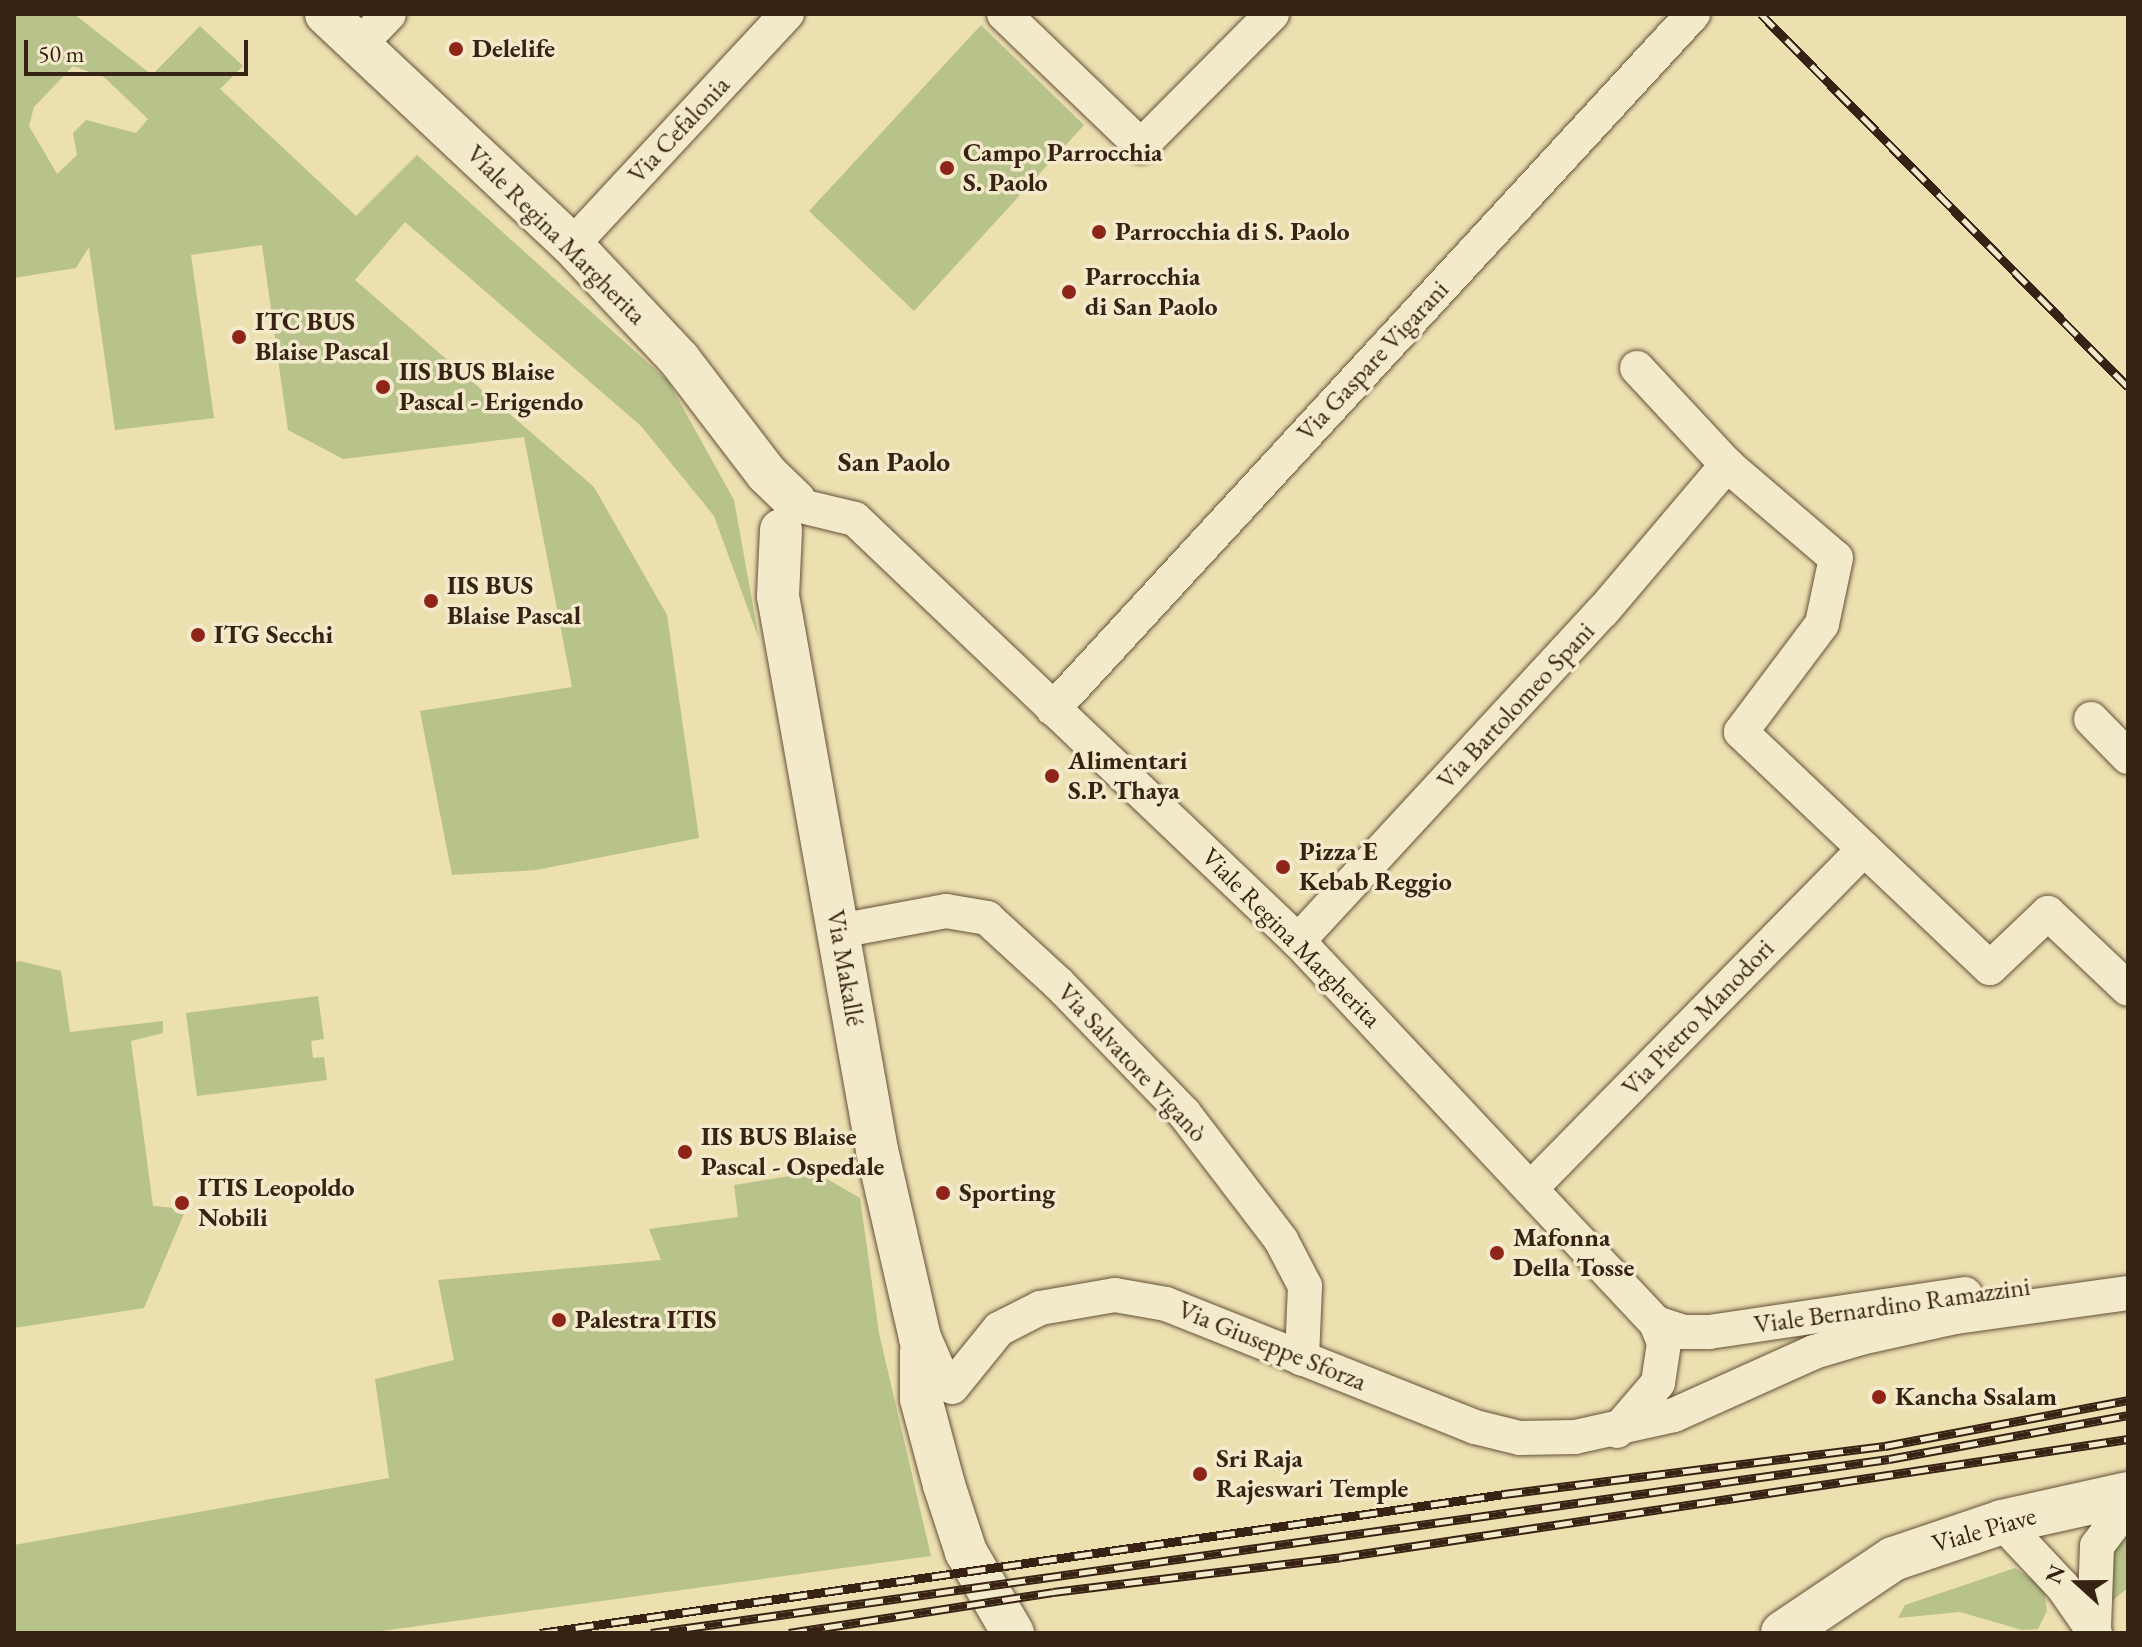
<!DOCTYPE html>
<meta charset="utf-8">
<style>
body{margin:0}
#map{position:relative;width:2142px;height:1647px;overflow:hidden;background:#ecdfb0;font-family:"EB Garamond",serif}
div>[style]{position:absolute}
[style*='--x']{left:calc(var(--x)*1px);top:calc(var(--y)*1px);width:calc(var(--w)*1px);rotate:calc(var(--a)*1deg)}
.green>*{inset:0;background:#b8c28b}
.roads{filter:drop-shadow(0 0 2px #65513a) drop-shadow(0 0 2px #65513a)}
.minor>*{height:34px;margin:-17px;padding:0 17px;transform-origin:17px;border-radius:17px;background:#f3eacc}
.tertiary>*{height:42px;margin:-21px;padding:0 21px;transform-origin:21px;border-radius:21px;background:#f3eacc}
.secondary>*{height:44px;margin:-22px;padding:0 22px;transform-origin:22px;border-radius:22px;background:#f3eacc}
.rail>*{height:9px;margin-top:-4.5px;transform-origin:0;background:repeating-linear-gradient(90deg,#f3eacc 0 18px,#382213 0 36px);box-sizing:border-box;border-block:2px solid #382213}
.dots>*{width:22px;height:22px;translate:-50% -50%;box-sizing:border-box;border:4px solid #f3eacc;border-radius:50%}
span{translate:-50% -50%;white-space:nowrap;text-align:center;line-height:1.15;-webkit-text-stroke:7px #f3eacc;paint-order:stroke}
.poi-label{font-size:26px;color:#382213;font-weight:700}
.left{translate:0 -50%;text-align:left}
.street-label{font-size:26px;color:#382213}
.neighbourhood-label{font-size:28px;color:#382213;font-weight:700}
.frame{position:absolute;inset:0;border:16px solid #382213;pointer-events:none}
.north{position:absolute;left:2038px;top:1543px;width:80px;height:80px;-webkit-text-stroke:6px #f3eacc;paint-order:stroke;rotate:291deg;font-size:22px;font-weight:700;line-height:32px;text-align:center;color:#382213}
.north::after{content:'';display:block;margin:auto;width:28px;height:36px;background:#382213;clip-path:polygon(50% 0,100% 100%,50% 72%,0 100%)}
.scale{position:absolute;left:24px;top:40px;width:224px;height:36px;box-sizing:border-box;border:4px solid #382213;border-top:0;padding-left:10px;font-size:24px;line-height:28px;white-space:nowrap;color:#382213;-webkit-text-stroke:6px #f3eacc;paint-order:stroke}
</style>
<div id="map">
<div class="green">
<div style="clip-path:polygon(evenodd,14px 14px,74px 14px,152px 75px,200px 26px,243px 66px,220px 89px,356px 216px,417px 155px,668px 381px,734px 500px,759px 639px,714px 516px,641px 426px,405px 222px,355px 280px,594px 487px,667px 615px,699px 838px,536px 870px,452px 875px,420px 711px,572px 687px,524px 437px,343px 459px,288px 430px,262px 245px,191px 255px,214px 418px,115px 430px,89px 247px,76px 268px,14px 278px,14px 14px,73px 66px,104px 77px,148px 119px,136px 133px,86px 120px,73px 133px,77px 155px,57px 174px,29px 126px,34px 107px,73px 66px)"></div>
<div style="clip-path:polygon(981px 25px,1084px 125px,914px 311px,809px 211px)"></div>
<div style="clip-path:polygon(20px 961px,61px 971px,70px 1032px,163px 1021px,163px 1033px,131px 1041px,153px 1206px,186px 1209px,144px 1308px,14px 1328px,14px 963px)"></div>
<div style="clip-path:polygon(318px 996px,324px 1039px,311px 1041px,313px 1058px,324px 1057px,327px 1080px,197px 1096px,186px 1013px)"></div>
<div style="clip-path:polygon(815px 1172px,860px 1198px,879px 1333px,931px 1556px,366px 1633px,14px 1633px,14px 1545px,389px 1478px,375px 1379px,454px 1360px,438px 1280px,661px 1260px,649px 1229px,738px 1217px,734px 1185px)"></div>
<div style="clip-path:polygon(2128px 1515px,2128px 1588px,2104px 1607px,2102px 1553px)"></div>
<div style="clip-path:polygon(2015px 1568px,2044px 1588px,2047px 1611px,2038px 1629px,2022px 1630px,1960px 1612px,1898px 1618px,1905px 1605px)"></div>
</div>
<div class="roads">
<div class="minor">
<div style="--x:1004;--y:14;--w:190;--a:43.9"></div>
<div style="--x:1141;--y:146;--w:186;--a:-45.2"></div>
<div style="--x:359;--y:45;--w:43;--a:-45.9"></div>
<div style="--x:572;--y:245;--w:316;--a:-47.1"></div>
<div style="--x:1637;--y:368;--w:132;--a:47.1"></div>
<div style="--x:1727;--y:465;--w:143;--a:40.5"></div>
<div style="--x:1836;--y:558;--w:67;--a:102"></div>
<div style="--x:1822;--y:624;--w:135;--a:126.9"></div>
<div style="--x:1741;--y:732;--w:343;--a:43.5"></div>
<div style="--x:1990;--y:968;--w:80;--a:-43.5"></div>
<div style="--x:2048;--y:913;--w:110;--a:43.5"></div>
<div style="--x:805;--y:507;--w:51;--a:13.5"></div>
<div style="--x:855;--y:519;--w:612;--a:43.61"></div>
<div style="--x:1298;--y:941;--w:524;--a:46.86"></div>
<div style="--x:1656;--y:1323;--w:22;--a:68"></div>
<div style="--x:1664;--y:1343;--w:40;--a:98.5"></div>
<div style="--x:1658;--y:1383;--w:63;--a:130.5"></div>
<div style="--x:1053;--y:709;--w:945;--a:-47.36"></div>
<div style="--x:2091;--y:719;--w:53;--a:45.8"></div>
<div style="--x:839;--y:931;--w:109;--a:-10.6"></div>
<div style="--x:946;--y:911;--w:42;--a:9.7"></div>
<div style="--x:987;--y:918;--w:98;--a:42.5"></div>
<div style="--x:1059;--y:984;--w:180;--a:45.9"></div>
<div style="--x:1184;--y:1113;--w:160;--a:52.6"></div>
<div style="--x:1281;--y:1240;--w:52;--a:62.4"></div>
<div style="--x:1305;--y:1286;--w:73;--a:92.4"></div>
<div style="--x:1298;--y:941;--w:449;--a:-47.3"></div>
<div style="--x:1603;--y:611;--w:192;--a:-49.7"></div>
<div style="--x:1532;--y:1187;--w:474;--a:-45.5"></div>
<div style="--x:1656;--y:1323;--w:29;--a:18"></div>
<div style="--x:1684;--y:1332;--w:25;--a:0"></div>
<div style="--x:1709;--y:1332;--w:259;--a:-8.4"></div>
<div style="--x:952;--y:1387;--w:75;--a:-51"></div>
<div style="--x:999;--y:1329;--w:46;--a:-27.1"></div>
<div style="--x:1040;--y:1308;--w:76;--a:-9.8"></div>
<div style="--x:1115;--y:1295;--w:52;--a:10"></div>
<div style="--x:1166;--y:1304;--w:333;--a:21.7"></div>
<div style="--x:1475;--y:1427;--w:46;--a:13.7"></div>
<div style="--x:1520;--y:1438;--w:55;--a:-1"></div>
<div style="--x:1575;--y:1437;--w:101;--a:-12.5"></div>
<div style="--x:1674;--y:1415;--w:154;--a:-24.2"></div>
<div style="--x:1814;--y:1352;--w:49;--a:-16.6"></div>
<div style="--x:1861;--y:1338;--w:96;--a:-12.6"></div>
<div style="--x:1955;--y:1317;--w:175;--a:-7.9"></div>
<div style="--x:2002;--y:1522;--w:89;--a:46.8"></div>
<div style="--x:2063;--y:1587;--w:56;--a:55.2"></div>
<div style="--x:2094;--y:1628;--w:82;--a:-87.9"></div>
<div style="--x:2097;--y:1546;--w:51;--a:-52.9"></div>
</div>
<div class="tertiary">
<div style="--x:326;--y:14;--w:337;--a:43.2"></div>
<div style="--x:572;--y:245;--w:156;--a:46.8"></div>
<div style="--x:679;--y:359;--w:145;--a:52.6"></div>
<div style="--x:767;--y:474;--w:39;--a:44"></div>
<div style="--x:781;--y:530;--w:66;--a:92.6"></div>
<div style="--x:778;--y:596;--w:563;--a:79.87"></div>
<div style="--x:877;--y:1150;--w:193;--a:77.1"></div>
<div style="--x:920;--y:1338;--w:45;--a:66.3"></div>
<div style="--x:921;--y:1351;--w:48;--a:90"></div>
<div style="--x:921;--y:1399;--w:89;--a:75"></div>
<div style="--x:944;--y:1485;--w:71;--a:71.8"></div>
<div style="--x:966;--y:1552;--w:94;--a:59.9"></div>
</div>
<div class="secondary">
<div style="--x:1783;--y:1633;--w:133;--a:-33.9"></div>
<div style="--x:1893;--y:1559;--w:115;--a:-18.7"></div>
<div style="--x:2002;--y:1522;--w:129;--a:-12.5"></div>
</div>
</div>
<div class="rail">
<div style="--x:1761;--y:14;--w:523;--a:45.46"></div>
<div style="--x:540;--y:1633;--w:974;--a:-8.2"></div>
<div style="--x:1504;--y:1494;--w:384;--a:-7.2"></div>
<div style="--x:1885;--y:1446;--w:247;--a:-10.7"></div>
<div style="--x:651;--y:1633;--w:1250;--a:-8"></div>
<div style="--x:1889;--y:1459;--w:243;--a:-10.4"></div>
<div style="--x:789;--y:1633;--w:267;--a:-8.8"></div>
<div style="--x:1053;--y:1592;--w:290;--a:-6.9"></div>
<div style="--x:1341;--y:1557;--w:796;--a:-8.53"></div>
</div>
<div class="dots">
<div style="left:456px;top:49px;background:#8f2418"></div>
<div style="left:947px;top:168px;background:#8f2418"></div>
<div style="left:1099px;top:232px;background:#8f2418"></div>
<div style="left:1069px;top:292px;background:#8f2418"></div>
<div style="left:239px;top:337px;background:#8f2418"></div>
<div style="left:383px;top:387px;background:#8f2418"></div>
<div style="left:431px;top:601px;background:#8f2418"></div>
<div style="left:198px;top:635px;background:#8f2418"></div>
<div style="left:1052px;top:776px;background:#8f2418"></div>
<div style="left:1283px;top:867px;background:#8f2418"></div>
<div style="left:685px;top:1152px;background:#8f2418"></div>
<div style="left:943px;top:1193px;background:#8f2418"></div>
<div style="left:182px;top:1203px;background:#8f2418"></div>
<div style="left:1497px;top:1253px;background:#8f2418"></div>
<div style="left:559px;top:1320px;background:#8f2418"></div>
<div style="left:1879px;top:1397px;background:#8f2418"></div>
<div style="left:1200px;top:1474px;background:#8f2418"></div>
</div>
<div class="poi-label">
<span class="left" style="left:472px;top:49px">Delelife</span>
<span class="left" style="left:963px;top:168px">Campo Parrocchia<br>S. Paolo</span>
<span class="left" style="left:1115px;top:232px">Parrocchia di S. Paolo</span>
<span class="left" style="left:1085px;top:292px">Parrocchia<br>di San Paolo</span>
<span class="left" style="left:255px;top:337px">ITC BUS<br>Blaise Pascal</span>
<span class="left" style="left:399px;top:387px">IIS BUS Blaise<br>Pascal - Erigendo</span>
<span class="left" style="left:447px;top:601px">IIS BUS<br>Blaise Pascal</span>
<span class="left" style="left:214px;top:635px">ITG Secchi</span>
<span class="left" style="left:1068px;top:776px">Alimentari<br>S.P. Thaya</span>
<span class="left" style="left:1299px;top:867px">Pizza E<br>Kebab Reggio</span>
<span class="left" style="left:701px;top:1152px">IIS BUS Blaise<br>Pascal - Ospedale</span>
<span class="left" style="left:198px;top:1203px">ITIS Leopoldo<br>Nobili</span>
<span class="left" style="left:959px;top:1193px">Sporting</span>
<span class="left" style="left:1513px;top:1253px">Mafonna<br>Della Tosse</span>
<span class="left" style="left:575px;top:1320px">Palestra ITIS</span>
<span class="left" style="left:1895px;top:1397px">Kancha Ssalam</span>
<span class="left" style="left:1216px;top:1474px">Sri Raja<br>Rajeswari Temple</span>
</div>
<div class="street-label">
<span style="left:679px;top:130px;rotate:-47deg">Via Cefalonia</span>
<span style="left:556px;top:235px;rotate:45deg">Viale Regina Margherita</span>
<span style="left:1373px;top:361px;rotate:-47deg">Via Gaspare Vigarani</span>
<span style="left:1516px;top:706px;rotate:-47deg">Via Bartolomeo Spani</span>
<span style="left:1291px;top:938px;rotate:45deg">Viale Regina Margherita</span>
<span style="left:845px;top:968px;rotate:80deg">Via Makallé</span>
<span style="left:1698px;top:1018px;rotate:-46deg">Via Pietro Manodori</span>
<span style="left:1132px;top:1063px;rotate:47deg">Via Salvatore Viganò</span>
<span style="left:1892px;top:1306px;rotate:-8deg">Viale Bernardino Ramazzini</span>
<span style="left:1272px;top:1346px;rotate:22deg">Via Giuseppe Sforza</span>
<span style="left:1984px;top:1530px;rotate:-16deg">Viale Piave</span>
</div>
<div class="neighbourhood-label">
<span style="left:894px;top:461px">San Paolo</span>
</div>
<div class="frame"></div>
<div class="north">N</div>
<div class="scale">50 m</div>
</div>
